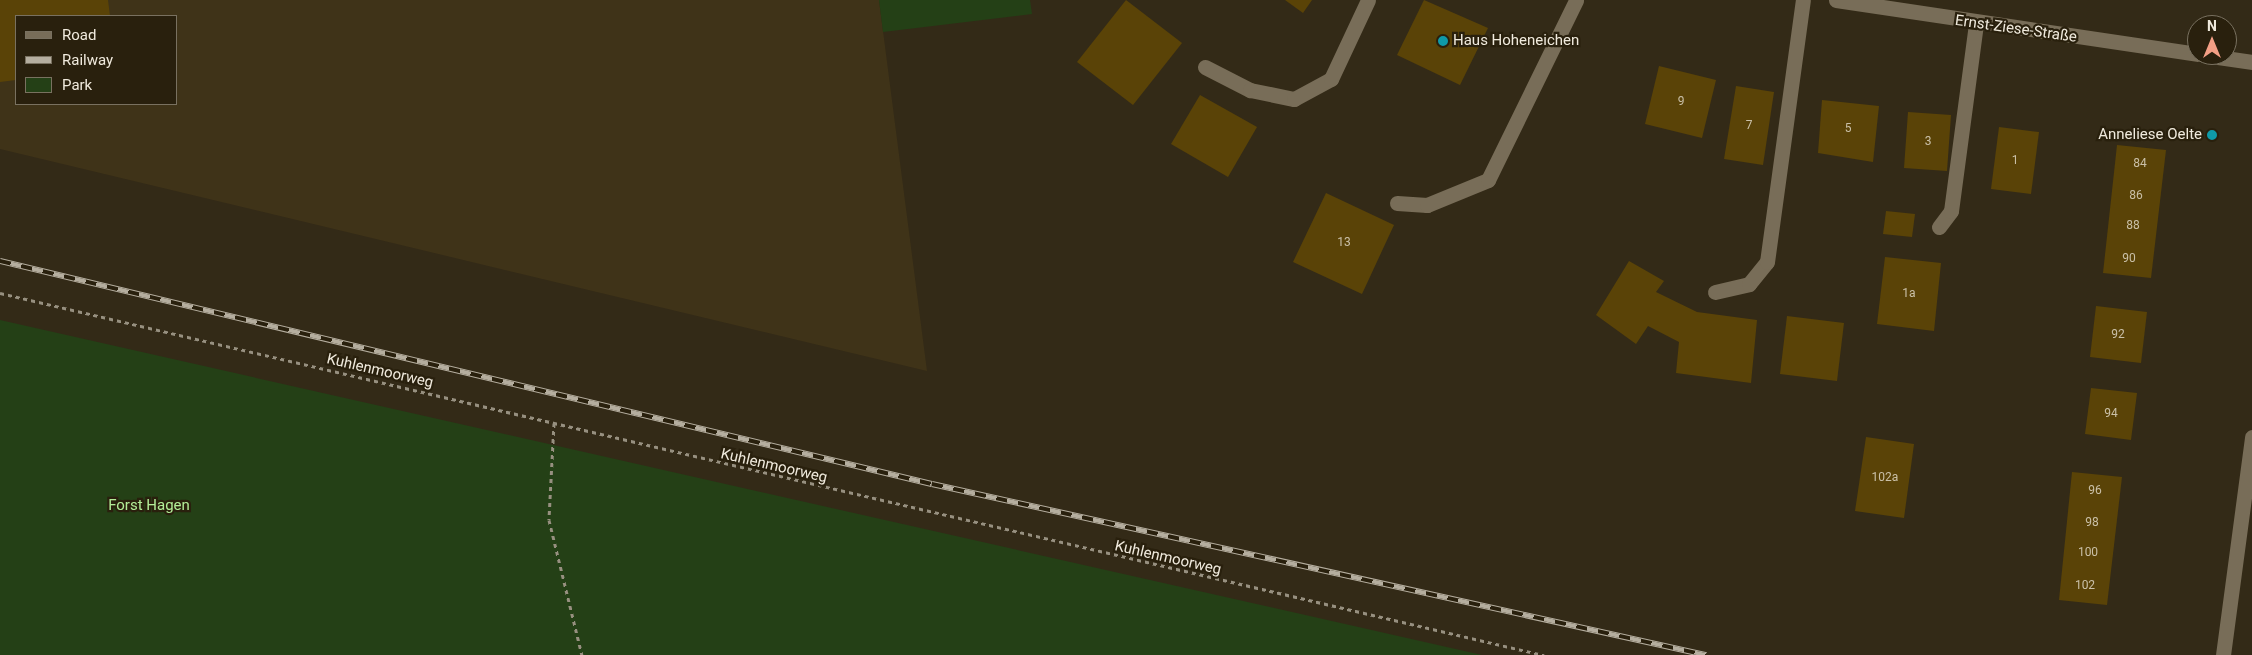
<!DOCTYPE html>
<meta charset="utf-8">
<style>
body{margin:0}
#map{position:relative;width:2252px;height:655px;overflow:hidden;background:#332a17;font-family:Roboto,sans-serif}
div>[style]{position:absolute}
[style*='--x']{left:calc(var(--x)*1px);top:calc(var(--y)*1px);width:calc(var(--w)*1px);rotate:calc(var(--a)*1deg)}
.built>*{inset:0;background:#3f3318}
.green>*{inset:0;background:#244016}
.building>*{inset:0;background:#5a4307}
.path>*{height:3px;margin-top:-1.5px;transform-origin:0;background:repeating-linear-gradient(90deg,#979080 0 4px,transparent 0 8px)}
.lane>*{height:15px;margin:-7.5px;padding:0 7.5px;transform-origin:7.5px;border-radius:7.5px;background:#786d58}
.street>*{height:15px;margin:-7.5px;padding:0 7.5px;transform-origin:7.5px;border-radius:7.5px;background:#786d58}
.rail>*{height:5.5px;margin-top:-2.75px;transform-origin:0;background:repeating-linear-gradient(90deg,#29200d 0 11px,#b5ae9f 0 22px);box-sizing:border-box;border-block:1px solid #b5ae9f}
.dots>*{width:14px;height:14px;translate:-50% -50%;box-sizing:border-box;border:2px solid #29200d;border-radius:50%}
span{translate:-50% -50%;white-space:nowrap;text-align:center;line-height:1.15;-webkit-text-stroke:4.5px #29200d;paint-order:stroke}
.number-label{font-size:12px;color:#cac0a8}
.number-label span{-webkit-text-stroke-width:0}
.street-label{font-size:15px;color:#f0eadd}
.poi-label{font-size:15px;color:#f0eadd}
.left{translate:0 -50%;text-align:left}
.right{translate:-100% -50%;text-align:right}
.park-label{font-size:15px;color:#b2ec97}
.legend{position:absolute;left:15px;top:15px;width:162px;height:90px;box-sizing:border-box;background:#29200d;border:1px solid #797160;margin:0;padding:6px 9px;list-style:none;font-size:15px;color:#f0eadd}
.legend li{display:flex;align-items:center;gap:10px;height:25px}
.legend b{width:25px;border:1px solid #797160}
.north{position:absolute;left:2187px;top:15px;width:50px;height:50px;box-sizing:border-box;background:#29200d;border:1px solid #797160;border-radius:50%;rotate:0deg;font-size:14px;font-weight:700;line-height:20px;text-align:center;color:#f0eadd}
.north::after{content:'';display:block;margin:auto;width:18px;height:22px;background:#f39f85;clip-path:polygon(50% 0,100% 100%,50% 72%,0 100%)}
</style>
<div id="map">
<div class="built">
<div style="clip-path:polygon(evenodd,0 0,879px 0,927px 371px,0 149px,0 0,16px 16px,176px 16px,176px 104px,16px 104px,16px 16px)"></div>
</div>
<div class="green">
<div style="clip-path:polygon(879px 0,1030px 0,1032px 14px,883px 32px)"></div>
<div style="clip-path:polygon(0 320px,1482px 655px,0 655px)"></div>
</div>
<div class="building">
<div style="clip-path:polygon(0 0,108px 0,110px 16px,16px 16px,16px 80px,0 82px)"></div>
<div style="clip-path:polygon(1126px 0,1182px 43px,1133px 105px,1077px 62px)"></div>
<div style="clip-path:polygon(1285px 0,1312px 0,1303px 13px)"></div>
<div style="clip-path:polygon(1424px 0,1488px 28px,1460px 85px,1397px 55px)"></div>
<div style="clip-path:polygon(1659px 66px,1716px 80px,1702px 138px,1645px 124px)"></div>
<div style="clip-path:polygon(1736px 86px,1774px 92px,1763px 165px,1724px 159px)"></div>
<div style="clip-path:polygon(1200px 95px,1257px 127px,1228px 177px,1171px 144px)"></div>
<div style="clip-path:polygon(1822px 100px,1879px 106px,1873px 162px,1818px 153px)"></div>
<div style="clip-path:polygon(1908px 112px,1951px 115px,1947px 171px,1904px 168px)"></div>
<div style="clip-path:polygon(1999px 127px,2039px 132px,2031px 194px,1991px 189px)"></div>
<div style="clip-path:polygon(2117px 145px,2166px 150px,2151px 278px,2103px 273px)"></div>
<div style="clip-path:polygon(1326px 193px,1394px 225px,1362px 294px,1293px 262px)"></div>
<div style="clip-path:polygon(1886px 211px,1915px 214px,1912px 237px,1883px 234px)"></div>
<div style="clip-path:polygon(1885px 257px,1941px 263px,1934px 331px,1877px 324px)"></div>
<div style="clip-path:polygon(1629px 261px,1664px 281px,1656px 292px,1697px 312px,1757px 320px,1751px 383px,1676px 373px,1679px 342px,1648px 326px,1636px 344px,1596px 315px)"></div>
<div style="clip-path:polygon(2096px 306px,2147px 312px,2141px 363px,2090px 357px)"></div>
<div style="clip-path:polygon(1787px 316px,1844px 323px,1837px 381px,1780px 374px)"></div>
<div style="clip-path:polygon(2091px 388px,2137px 393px,2131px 440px,2085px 434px)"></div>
<div style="clip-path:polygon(1866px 437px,1914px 444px,1904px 518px,1855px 511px)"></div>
<div style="clip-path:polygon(2072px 472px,2122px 477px,2107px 605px,2059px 600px)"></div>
</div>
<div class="path">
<div style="--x:0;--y:293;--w:1586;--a:13.2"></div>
<div style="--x:554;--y:423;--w:97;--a:93"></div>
<div style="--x:549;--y:520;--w:139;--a:76.3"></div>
</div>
<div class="lane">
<div style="--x:1205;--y:67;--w:51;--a:27.1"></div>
<div style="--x:1250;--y:90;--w:45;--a:11.6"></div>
<div style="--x:1294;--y:99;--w:42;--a:-28.4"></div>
<div style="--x:1331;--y:79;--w:87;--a:-64.9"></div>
<div style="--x:1397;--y:203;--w:30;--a:4"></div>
<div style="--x:1427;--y:205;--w:66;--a:-22.3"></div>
<div style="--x:1488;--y:180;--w:200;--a:-63.9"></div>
<div style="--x:1939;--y:227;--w:20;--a:-53"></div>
<div style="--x:1951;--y:211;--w:189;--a:-82.4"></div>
<div style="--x:1715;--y:292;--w:35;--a:-13"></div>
<div style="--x:1749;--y:284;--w:28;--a:-51"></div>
<div style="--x:1767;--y:262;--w:264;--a:-82.2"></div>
</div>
<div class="street">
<div style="--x:1836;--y:0;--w:365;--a:8.5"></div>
<div style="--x:2204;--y:55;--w:49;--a:8.3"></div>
<div style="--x:2223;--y:655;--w:220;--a:-82.4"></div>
</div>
<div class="rail">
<div style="--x:0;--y:261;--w:958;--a:13.46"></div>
<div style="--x:932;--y:484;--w:793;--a:12.46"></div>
</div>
<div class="dots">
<div style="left:1443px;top:41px;background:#0f9aa8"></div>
<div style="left:2212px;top:135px;background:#0f9aa8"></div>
</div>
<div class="number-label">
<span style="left:1681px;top:102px">9</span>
<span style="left:1749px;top:126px">7</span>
<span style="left:1848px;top:129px">5</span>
<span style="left:1928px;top:142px">3</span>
<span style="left:2015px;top:161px">1</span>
<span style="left:2140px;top:164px">84</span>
<span style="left:2136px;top:196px">86</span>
<span style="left:2133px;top:226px">88</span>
<span style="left:1344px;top:243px">13</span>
<span style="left:2129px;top:259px">90</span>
<span style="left:1909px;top:294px">1a</span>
<span style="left:2118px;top:335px">92</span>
<span style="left:2111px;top:414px">94</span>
<span style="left:1885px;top:478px">102a</span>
<span style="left:2095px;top:491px">96</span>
<span style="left:2092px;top:523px">98</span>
<span style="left:2088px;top:553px">100</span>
<span style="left:2085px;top:586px">102</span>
</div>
<div class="street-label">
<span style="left:2016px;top:29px;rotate:8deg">Ernst-Ziese-Straße</span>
<span style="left:380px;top:371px;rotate:13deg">Kuhlenmoorweg</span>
<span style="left:774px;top:466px;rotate:13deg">Kuhlenmoorweg</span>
<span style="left:1168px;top:558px;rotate:13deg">Kuhlenmoorweg</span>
</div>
<div class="poi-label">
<span class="left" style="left:1453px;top:41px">Haus Hoheneichen</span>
<span class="right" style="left:2202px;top:135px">Anneliese Oelte</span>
</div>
<div class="park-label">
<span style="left:149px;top:506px">Forst Hagen</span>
</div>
<ul class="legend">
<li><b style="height:6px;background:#786d58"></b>Road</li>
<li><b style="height:6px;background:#b5ae9f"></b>Railway</li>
<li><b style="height:14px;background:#244016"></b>Park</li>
</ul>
<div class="north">N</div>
</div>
